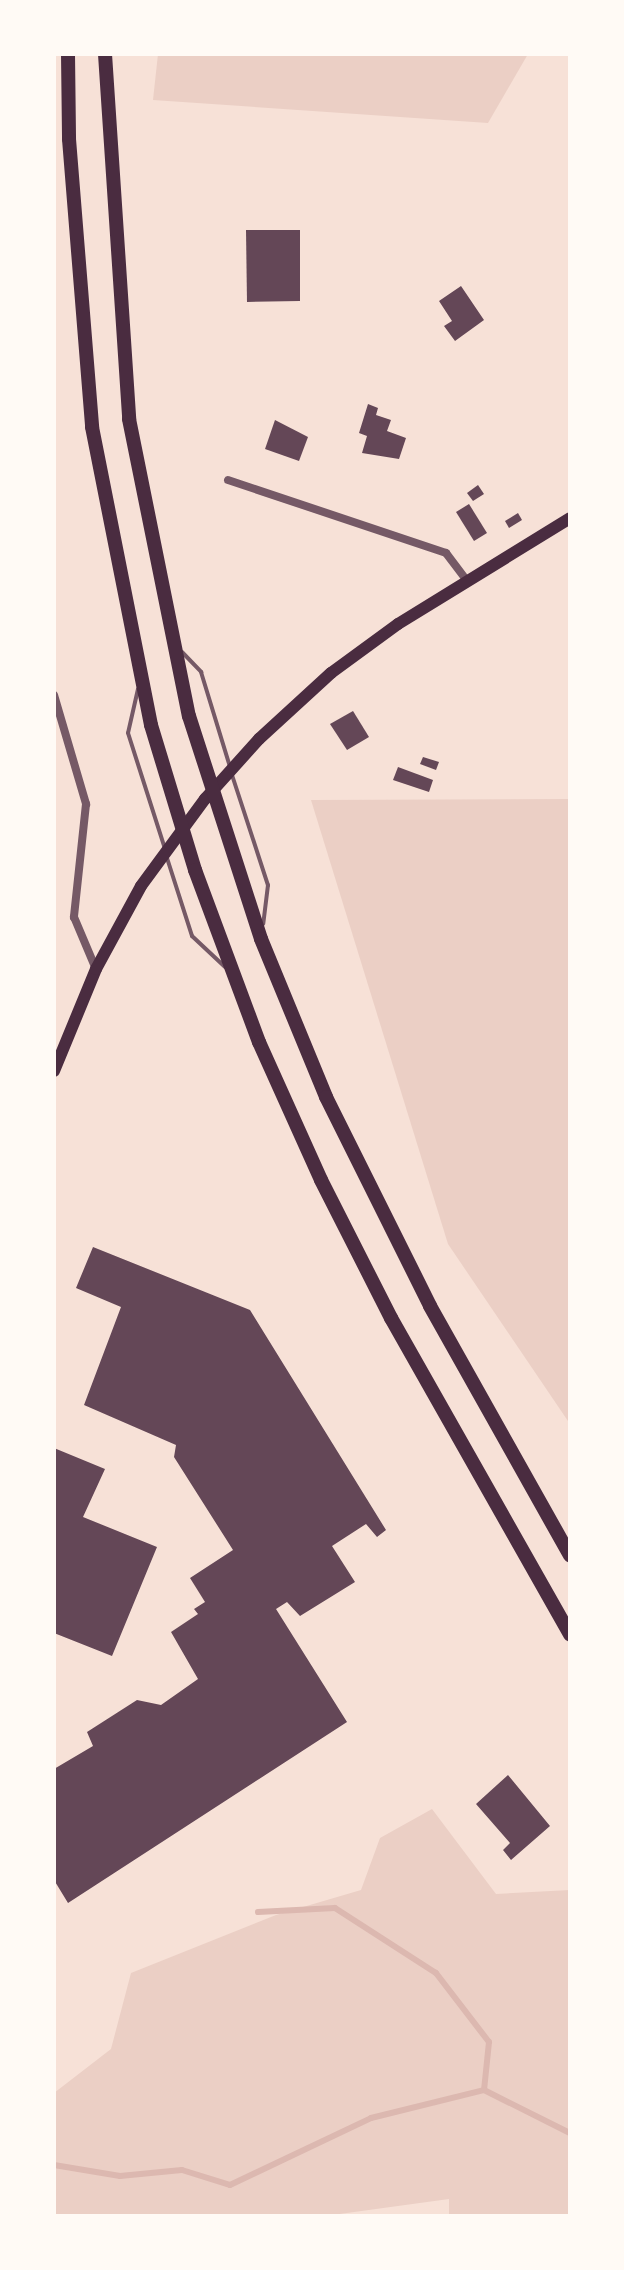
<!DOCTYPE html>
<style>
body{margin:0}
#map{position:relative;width:624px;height:2270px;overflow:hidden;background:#f7e1d7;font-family:"DM Sans",sans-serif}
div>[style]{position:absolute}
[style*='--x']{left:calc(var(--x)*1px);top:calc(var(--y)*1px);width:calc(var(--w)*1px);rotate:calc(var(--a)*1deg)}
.green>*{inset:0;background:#ebcfc5}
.stream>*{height:6px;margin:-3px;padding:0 3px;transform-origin:3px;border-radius:3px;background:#dcb8b0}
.building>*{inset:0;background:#644757}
.service>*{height:4px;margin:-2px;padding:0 2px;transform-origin:2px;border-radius:2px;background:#755966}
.minor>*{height:8px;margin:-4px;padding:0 4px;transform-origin:4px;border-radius:4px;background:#755966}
.primary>*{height:12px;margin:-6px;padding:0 6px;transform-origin:6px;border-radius:6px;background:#4a2c40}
.motorway>*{height:14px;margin:-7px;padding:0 7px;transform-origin:7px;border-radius:7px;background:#4a2c40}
span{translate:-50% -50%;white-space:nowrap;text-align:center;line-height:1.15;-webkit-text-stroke:6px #fffaf5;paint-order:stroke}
.frame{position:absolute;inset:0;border:56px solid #fffaf5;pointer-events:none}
</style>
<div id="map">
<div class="green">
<div style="clip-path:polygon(158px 54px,528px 54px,488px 123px,153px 100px)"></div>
<div style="clip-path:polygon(570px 799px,570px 1424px,448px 1244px,311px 800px)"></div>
<div style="clip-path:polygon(432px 1809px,496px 1894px,570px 1890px,570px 2216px,449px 2216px,449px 2199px,325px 2216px,54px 2214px,54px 2093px,111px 2049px,131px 1973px,276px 1915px,361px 1890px,380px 1838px)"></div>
</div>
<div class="stream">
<div style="--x:258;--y:1912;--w:77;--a:-3"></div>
<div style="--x:335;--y:1908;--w:120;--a:32.8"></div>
<div style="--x:436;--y:1973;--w:87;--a:52.5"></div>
<div style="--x:489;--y:2042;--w:48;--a:95.9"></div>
<div style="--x:54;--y:2165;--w:67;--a:9.5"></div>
<div style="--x:120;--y:2176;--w:62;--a:-5.5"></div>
<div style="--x:182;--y:2170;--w:50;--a:17.4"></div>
<div style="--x:230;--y:2185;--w:156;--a:-25.4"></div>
<div style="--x:371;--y:2118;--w:116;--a:-13.9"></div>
<div style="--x:484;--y:2090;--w:96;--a:26.6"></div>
</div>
<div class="building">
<div style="clip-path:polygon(246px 230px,300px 230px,300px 301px,247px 302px)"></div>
<div style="clip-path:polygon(461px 286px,484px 320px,455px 341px,444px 326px,452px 321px,439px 301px)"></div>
<div style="clip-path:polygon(368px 404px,378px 408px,376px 415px,391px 420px,387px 431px,406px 438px,399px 459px,362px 453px,367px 436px,359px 433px)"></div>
<div style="clip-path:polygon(275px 420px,308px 437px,299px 461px,265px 449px)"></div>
<div style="clip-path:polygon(478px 485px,484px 494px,473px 501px,467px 493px)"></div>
<div style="clip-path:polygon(469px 504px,487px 533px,474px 541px,456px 512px)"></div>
<div style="clip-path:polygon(518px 513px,522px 520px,509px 528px,505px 521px)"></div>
<div style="clip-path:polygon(353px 711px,369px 737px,347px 750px,330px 724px)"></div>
<div style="clip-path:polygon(423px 757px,439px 762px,436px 770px,420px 764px)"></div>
<div style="clip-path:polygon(398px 767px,433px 780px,429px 792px,393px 780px)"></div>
<div style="clip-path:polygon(93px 1247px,250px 1310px,386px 1530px,377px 1537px,366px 1524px,332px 1546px,355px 1582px,300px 1616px,287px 1602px,276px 1609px,347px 1722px,68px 1903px,54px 1880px,54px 1769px,93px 1746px,87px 1732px,137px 1700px,161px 1705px,198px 1679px,171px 1632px,198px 1614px,194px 1609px,205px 1602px,190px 1578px,233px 1550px,174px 1457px,176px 1445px,84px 1405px,121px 1307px,76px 1288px)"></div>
<div style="clip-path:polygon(54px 1448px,105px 1469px,83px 1517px,157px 1547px,112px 1656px,54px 1633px)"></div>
<div style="clip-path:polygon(508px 1775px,550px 1826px,511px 1860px,503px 1850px,510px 1843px,476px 1804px)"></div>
</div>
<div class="service">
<div style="--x:182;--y:652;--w:28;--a:46"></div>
<div style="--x:201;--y:672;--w:99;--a:73"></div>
<div style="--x:138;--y:689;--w:45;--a:102.8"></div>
<div style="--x:128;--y:733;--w:122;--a:72.3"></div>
<div style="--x:232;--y:775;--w:116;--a:71.9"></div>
<div style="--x:268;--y:885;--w:39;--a:97"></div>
<div style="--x:167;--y:858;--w:82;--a:72.2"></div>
<div style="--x:192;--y:936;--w:45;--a:43.2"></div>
</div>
<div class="minor">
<div style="--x:228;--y:480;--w:230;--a:18.5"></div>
<div style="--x:446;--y:553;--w:35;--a:53"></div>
<div style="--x:54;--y:695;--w:114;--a:73.6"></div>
<div style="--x:86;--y:804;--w:114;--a:96.1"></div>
<div style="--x:74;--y:917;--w:56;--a:67.1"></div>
</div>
<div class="primary">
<div style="--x:54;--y:1071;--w:110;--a:-67.6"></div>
<div style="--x:96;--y:969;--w:94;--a:-61.5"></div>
<div style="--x:141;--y:886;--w:108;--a:-53.7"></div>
<div style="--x:205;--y:799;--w:81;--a:-48"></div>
<div style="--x:259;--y:739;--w:98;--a:-42.5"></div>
<div style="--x:331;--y:673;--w:83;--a:-36.2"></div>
<div style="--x:398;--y:624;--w:202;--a:-31.6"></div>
</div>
<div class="motorway">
<div style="--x:68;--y:54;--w:85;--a:89.3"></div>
<div style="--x:69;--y:139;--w:289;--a:85.4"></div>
<div style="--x:92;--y:427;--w:304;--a:78.8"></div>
<div style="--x:151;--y:725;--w:152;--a:73.1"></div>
<div style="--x:195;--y:870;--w:184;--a:69.6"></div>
<div style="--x:259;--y:1042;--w:151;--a:65.8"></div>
<div style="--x:321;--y:1180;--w:155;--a:63.1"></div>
<div style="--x:391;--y:1318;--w:364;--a:60.5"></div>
<div style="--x:105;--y:54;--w:366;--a:86.2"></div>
<div style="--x:129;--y:419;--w:303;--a:78.6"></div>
<div style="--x:189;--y:716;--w:234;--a:72.1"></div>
<div style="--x:261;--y:939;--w:171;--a:67.6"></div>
<div style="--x:326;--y:1097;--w:233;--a:63.5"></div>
<div style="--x:430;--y:1306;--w:286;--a:60.7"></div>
</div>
<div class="frame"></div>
</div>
